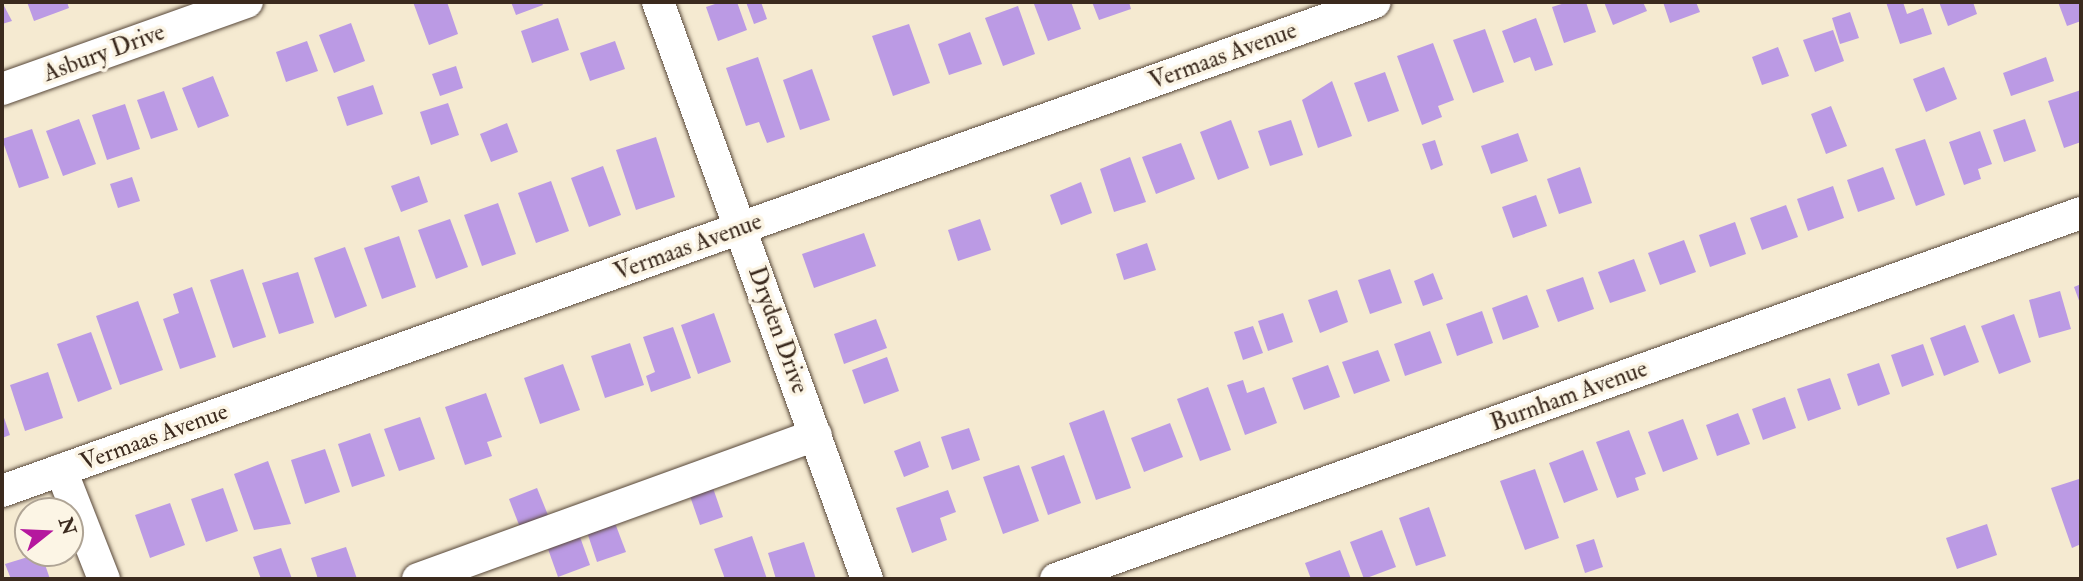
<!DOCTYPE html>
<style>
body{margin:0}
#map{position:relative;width:2083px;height:581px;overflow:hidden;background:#f5ead1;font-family:"IM FELL Double Pica",serif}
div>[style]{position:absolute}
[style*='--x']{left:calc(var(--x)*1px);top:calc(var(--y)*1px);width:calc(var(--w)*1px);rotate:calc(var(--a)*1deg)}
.building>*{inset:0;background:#bb9ae4}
.roads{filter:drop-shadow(0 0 2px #574739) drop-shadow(0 0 2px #574739)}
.minor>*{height:32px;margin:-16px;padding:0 16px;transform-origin:16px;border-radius:16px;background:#fff}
span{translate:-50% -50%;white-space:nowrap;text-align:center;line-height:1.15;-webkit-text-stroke:7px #fcf5e5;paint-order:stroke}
.street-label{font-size:24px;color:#3b2a1e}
.frame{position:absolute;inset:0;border:4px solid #3b2a1e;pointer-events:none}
.north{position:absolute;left:14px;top:497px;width:70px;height:70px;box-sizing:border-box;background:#fcf5e5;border:2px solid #afa495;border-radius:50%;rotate:72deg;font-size:19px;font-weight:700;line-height:28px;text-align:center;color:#3b2a1e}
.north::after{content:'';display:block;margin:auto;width:24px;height:32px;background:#b5179e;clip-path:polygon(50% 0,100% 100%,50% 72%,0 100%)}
</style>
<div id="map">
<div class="building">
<div style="clip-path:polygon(2px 2px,12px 21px,2px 24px)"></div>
<div style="clip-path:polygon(27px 2px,67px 2px,69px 8px,34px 21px)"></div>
<div style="clip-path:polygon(413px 2px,447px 2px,458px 34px,429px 45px)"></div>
<div style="clip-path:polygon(511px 2px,541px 2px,543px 5px,516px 15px)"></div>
<div style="clip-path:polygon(721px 2px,737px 2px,747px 30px,718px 41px,706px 7px)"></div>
<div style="clip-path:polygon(746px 2px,761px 2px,767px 19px,754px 24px)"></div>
<div style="clip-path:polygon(1071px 2px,1081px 29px,1048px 41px,1034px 4px)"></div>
<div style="clip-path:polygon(1092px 2px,1129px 2px,1131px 9px,1099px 20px)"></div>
<div style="clip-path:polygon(1568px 2px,1586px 2px,1596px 32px,1564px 43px,1552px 7px)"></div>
<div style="clip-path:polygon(1604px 2px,1643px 2px,1647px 11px,1613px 25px)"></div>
<div style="clip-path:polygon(1663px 2px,1696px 2px,1700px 12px,1670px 23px)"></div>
<div style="clip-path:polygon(1886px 2px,1903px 2px,1907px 14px,1923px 8px,1932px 34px,1900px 44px)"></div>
<div style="clip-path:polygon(1939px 2px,1973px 2px,1977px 14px,1948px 26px)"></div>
<div style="clip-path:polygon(2058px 2px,2081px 2px,2081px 21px,2067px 26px)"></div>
<div style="clip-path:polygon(1018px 6px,1035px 54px,1003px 66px,985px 18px)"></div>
<div style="clip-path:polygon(1850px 12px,1859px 38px,1840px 44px,1832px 18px)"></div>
<div style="clip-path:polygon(558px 18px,569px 50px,532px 63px,521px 31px)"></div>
<div style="clip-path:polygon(1536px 18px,1553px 65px,1535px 71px,1530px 57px,1514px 63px,1502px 31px)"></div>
<div style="clip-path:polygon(351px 23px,365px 61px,334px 73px,319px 35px)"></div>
<div style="clip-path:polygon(909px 24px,930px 83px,893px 96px,872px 36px)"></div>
<div style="clip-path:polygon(1485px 29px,1504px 82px,1473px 93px,1453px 40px)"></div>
<div style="clip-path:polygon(1833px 30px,1844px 61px,1815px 72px,1803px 40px)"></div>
<div style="clip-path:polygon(970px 32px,982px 64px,949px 75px,938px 44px)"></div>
<div style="clip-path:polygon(307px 41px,318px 71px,286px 82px,276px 52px)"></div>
<div style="clip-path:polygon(615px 41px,625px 69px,590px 81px,580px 53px)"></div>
<div style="clip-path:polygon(1433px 43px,1454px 100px,1438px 106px,1442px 117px,1422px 125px,1397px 56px)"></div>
<div style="clip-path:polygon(1778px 47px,1789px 76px,1762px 85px,1752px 57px)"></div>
<div style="clip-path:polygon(758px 57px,785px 137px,767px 143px,759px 122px,746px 126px,726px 68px)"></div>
<div style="clip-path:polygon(2046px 57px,2054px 81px,2011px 96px,2003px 73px)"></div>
<div style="clip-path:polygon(456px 66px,463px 88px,440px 96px,432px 74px)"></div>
<div style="clip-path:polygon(1944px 67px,1957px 99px,1926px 112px,1913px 79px)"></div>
<div style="clip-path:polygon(812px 69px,830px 120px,800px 130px,783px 80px)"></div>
<div style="clip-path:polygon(1385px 72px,1399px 111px,1368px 122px,1354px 83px)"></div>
<div style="clip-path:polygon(213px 76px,229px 116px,198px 128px,182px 88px)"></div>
<div style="clip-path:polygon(1332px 81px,1352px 136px,1318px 148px,1302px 100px)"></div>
<div style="clip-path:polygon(373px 85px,383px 114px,347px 126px,337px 97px)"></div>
<div style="clip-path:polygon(2081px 90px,2081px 142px,2064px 148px,2048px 101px)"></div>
<div style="clip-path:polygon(164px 91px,178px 130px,151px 139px,137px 100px)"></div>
<div style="clip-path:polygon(448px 103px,459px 135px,431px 145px,420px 112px)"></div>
<div style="clip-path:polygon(125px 104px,140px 149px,107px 160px,92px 115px)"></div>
<div style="clip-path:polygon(1831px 106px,1847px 146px,1826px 154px,1811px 114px)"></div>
<div style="clip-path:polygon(79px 119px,96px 164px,63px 176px,46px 131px)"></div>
<div style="clip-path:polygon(2025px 119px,2036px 151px,2004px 162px,1993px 130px)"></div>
<div style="clip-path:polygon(1231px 120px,1249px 168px,1218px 180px,1200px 132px)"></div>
<div style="clip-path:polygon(1291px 120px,1303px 155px,1270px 166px,1258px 131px)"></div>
<div style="clip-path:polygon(507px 123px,518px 152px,491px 162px,480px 134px)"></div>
<div style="clip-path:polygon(32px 129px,49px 178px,19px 188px,2px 139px)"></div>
<div style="clip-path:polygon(1980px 131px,1992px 164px,1978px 169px,1981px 179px,1964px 185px,1949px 142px)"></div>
<div style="clip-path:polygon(1518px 133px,1528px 161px,1491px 174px,1481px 146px)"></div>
<div style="clip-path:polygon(656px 137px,675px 197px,636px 210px,616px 150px)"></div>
<div style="clip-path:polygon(1925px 139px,1945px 195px,1916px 206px,1895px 149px)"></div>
<div style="clip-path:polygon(1435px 140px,1443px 165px,1431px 170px,1422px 144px)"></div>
<div style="clip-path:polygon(1181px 143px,1195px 179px,1156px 194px,1142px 157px)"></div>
<div style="clip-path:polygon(1130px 157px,1146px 202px,1114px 212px,1100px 169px)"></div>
<div style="clip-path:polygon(603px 166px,621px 215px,589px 227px,571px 178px)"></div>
<div style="clip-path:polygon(1580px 167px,1592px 203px,1559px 214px,1547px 179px)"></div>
<div style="clip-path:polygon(1883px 167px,1895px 199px,1858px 212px,1847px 180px)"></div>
<div style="clip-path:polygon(419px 176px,428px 202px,401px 212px,391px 186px)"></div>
<div style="clip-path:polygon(132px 177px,140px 201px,118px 208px,110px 184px)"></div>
<div style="clip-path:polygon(551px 181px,569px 231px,536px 243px,518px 193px)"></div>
<div style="clip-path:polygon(1081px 182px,1092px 213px,1061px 225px,1050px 195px)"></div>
<div style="clip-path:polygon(1833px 186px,1844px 218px,1808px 231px,1797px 199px)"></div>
<div style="clip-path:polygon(1536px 195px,1547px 226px,1513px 238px,1502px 207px)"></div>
<div style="clip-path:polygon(498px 203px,516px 254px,482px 266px,464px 215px)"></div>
<div style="clip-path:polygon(1786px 205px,1798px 237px,1762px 250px,1750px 218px)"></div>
<div style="clip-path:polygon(450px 219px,468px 267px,436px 279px,418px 230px)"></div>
<div style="clip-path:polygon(980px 219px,991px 250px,958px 261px,948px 230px)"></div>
<div style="clip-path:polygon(1735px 222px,1746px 254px,1710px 267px,1699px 235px)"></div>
<div style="clip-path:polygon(864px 233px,876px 266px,814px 288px,802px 254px)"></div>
<div style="clip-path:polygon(399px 236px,416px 287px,382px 299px,364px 248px)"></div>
<div style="clip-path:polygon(1684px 240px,1696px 272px,1660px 285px,1648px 253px)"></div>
<div style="clip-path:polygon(1147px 243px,1156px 270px,1124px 280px,1116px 254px)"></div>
<div style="clip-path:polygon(345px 247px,367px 306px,335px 318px,314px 258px)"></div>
<div style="clip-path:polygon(1634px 259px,1646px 291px,1610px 303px,1598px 272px)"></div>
<div style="clip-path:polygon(243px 269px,266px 337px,233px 348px,210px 280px)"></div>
<div style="clip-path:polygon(1390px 269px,1402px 303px,1370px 314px,1358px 280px)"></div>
<div style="clip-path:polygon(298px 272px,314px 323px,279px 334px,262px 283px)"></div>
<div style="clip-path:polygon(1433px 273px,1443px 299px,1423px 306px,1414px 281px)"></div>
<div style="clip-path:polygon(1583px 277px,1594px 309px,1558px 322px,1546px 290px)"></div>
<div style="clip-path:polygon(2081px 284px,2081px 306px,2074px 287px)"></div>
<div style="clip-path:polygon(192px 287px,216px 357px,180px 369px,163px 319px,179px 313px,173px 294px)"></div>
<div style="clip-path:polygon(1337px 290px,1348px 322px,1320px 333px,1308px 300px)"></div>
<div style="clip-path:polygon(2060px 291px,2071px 329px,2039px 338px,2029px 300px)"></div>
<div style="clip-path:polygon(1527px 295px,1539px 327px,1503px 340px,1492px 308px)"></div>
<div style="clip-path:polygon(138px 301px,163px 370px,120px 385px,96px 316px)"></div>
<div style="clip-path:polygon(1482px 311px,1493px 343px,1457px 356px,1446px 324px)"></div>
<div style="clip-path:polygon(714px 313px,731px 362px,698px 374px,681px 325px)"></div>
<div style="clip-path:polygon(1283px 313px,1293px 342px,1268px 351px,1258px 321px)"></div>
<div style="clip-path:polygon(2014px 314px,2031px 362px,1999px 374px,1981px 326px)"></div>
<div style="clip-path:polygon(876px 319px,887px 348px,844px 364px,834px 334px)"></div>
<div style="clip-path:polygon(1965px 325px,1979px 362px,1944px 376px,1930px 338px)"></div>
<div style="clip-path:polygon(1253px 326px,1263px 353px,1243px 360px,1234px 332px)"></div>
<div style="clip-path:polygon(673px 327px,691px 378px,651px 392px,646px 376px,655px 372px,643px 337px)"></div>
<div style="clip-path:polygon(1430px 331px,1442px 363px,1405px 376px,1394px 344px)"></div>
<div style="clip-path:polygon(91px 332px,112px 389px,78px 402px,57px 344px)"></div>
<div style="clip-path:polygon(630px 343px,644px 385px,605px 398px,591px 356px)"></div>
<div style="clip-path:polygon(1923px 344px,1934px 375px,1902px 387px,1891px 355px)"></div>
<div style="clip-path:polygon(1378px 350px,1390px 381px,1354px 394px,1342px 362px)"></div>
<div style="clip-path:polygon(887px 357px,899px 391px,864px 404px,852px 370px)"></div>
<div style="clip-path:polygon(1879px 363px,1890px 394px,1858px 406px,1847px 374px)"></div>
<div style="clip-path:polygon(563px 364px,580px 410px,540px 424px,524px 378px)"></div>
<div style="clip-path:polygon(1328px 365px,1340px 397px,1304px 410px,1292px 378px)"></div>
<div style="clip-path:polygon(48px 372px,63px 418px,25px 431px,10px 385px)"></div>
<div style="clip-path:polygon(1830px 378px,1841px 409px,1808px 421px,1797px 389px)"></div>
<div style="clip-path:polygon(1243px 380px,1247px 393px,1264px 387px,1277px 423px,1245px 435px,1227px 385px)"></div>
<div style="clip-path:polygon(1208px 387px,1231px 450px,1200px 461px,1177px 399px)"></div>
<div style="clip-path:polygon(486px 393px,502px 437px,487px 442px,492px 456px,465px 465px,445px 407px)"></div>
<div style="clip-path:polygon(1785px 397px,1796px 428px,1763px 440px,1752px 409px)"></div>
<div style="clip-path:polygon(1104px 410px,1131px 488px,1096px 500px,1069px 423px)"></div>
<div style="clip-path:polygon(2px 412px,10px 435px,2px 438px)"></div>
<div style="clip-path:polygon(1738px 413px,1750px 444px,1717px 456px,1706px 425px)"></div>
<div style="clip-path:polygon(420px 417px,435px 459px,399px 471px,384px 429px)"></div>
<div style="clip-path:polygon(1683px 419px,1698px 459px,1663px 472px,1648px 432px)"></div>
<div style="clip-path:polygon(1170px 423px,1183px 457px,1144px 472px,1131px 438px)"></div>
<div style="clip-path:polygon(969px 428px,980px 460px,952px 470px,941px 437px)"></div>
<div style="clip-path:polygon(1629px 430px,1646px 474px,1635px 478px,1639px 490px,1617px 498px,1596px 442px)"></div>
<div style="clip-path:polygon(370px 433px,385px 476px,352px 487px,338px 444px)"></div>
<div style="clip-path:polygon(920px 441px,929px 467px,904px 477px,894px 451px)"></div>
<div style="clip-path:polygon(325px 449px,340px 492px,305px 504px,291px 460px)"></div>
<div style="clip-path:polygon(1583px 450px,1598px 490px,1564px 503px,1549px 463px)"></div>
<div style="clip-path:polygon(1064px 455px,1081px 503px,1048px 515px,1031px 467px)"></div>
<div style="clip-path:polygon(268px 461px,291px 524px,254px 530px,234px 474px)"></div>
<div style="clip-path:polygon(1019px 465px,1039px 521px,1003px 534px,983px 477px)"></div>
<div style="clip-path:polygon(1535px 469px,1559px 538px,1525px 550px,1500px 481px)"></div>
<div style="clip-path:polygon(2079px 479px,2081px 544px,2072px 548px,2051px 488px)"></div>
<div style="clip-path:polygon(223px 488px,238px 531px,206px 542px,191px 499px)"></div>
<div style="clip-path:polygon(537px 488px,550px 520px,521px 530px,509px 499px)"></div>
<div style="clip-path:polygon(713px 488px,723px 517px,700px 525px,690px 496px)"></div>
<div style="clip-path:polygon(948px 490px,956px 512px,940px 518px,947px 540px,912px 553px,896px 508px)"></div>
<div style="clip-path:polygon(170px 503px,185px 545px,150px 558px,135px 515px)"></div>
<div style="clip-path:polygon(1429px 507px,1446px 556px,1416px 566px,1399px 518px)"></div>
<div style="clip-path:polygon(615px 523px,626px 552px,597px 562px,587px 532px)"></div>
<div style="clip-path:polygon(1987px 524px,1997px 555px,1957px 569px,1946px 538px)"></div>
<div style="clip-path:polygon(1382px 530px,1396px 567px,1364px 579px,1350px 542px)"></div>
<div style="clip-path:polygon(752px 536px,767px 579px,725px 579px,714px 549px)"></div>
<div style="clip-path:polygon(580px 537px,590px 565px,558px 577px,548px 549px)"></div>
<div style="clip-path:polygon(1594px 539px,1603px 567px,1585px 573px,1576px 545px)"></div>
<div style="clip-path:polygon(804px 542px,816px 579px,776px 579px,768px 553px)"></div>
<div style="clip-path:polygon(346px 547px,357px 579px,318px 579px,311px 558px)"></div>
<div style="clip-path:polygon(281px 548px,292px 579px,261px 579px,253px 557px)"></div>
<div style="clip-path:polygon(1340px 550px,1351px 579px,1311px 579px,1305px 563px)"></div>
<div style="clip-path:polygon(41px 553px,50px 579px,11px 579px,5px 564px)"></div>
</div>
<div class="roads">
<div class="minor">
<div style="--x:658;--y:2;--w:614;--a:70.09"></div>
<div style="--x:2;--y:89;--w:260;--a:-19.6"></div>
<div style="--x:61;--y:470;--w:117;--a:68.5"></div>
<div style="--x:2;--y:491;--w:1457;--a:-19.6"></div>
<div style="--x:418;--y:579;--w:423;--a:-19.9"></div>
<div style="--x:1056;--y:579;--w:1088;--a:-19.65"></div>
</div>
</div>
<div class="street-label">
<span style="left:104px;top:53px;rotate:-20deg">Asbury Drive</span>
<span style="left:1223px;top:56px;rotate:-20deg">Vermaas Avenue</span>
<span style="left:688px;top:247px;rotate:-20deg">Vermaas Avenue</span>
<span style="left:778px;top:330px;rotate:70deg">Dryden Drive</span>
<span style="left:1569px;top:396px;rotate:-20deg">Burnham Avenue</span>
<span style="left:154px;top:437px;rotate:-20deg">Vermaas Avenue</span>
</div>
<div class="frame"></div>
<div class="north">N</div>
</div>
